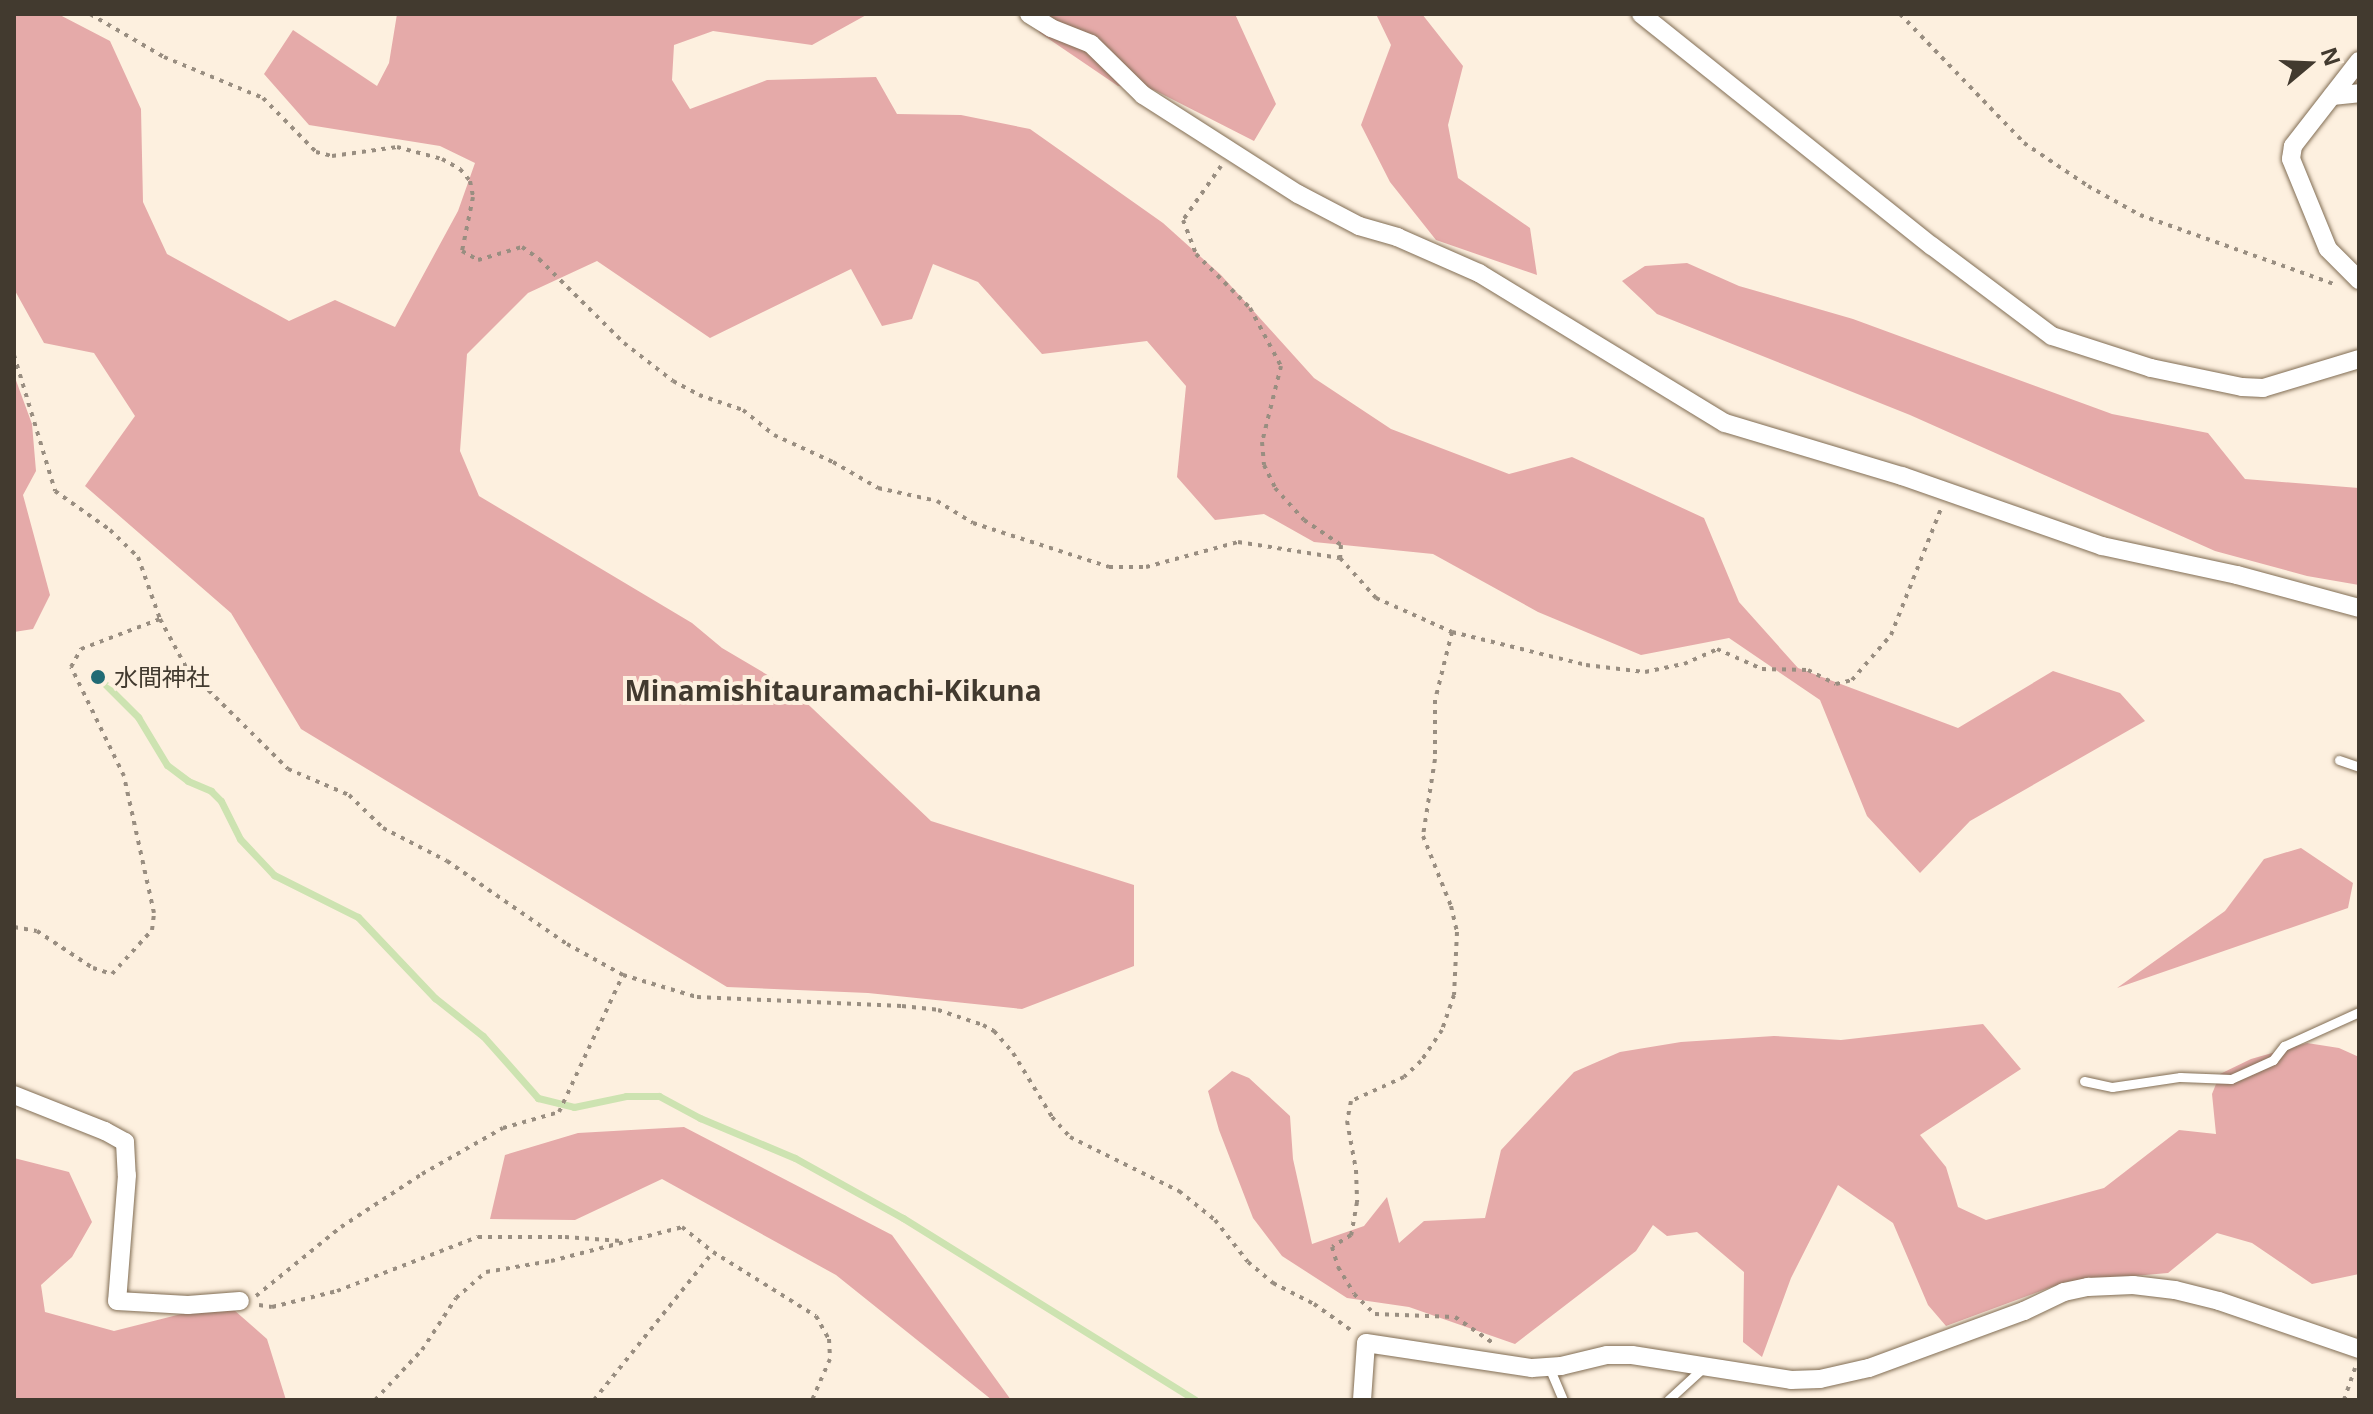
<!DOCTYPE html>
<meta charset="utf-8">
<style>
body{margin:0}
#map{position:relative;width:2373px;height:1414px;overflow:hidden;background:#fdf0df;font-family:"Open Sans","Noto Sans JP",sans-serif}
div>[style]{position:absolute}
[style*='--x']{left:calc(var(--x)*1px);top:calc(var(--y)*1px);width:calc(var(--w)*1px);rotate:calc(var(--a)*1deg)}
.forest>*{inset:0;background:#e5aaa9}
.stream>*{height:7px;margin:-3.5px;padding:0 3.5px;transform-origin:3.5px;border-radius:3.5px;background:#cde3b1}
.path>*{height:4px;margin-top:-2px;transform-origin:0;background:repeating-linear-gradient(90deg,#998e81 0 4px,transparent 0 10px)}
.roads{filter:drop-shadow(0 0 2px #816d54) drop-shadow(0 0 2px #816d54)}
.service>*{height:9px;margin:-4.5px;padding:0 4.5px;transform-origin:4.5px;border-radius:4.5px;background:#fff}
.minor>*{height:18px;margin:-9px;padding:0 9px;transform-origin:9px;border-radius:9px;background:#fff}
.dots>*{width:22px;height:22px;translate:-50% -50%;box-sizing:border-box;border:4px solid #fdf0df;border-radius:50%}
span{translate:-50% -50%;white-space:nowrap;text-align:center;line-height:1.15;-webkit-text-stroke:8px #fdf0df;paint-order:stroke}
.poi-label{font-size:24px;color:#423a2f}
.left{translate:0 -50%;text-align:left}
.quarter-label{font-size:28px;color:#423a2f;font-weight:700}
.frame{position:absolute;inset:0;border:16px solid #423a2f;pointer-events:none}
.north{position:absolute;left:2269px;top:24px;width:80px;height:80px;-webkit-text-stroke:6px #fdf0df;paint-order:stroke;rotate:71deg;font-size:22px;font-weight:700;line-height:32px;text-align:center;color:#423a2f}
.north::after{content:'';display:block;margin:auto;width:28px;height:36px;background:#423a2f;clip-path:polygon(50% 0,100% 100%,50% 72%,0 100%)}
</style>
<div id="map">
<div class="forest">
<div style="clip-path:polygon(14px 14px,58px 14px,110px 41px,141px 109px,143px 202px,167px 254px,289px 321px,335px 300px,395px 327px,458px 211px,475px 163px,440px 146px,309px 125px,264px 74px,293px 30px,377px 86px,389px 63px,397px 14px,868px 14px,812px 45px,713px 31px,674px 45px,672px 80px,690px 109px,767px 80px,876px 77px,897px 114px,961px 115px,1030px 129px,1163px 223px,1221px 275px,1314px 378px,1391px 429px,1509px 474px,1572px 457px,1704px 518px,1739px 602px,1798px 668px,1958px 728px,2053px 671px,2120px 693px,2145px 721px,1970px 821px,1920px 873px,1867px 816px,1820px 700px,1729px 638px,1641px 655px,1538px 612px,1433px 554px,1314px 542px,1264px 514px,1215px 520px,1177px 477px,1186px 386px,1147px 341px,1042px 354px,978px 282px,933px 264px,912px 319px,882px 326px,851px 269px,710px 338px,597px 261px,528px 293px,467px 354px,460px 451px,479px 496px,692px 623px,722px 648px,793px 690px,931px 821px,1134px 885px,1134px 966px,1022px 1009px,868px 993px,727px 987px,301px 729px,231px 613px,85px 486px,135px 416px,94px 353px,44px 343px,14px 289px)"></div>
<div style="clip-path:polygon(1023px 14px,1235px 14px,1276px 104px,1254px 141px,1154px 90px,1118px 86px,1040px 33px)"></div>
<div style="clip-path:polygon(1376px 14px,1422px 14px,1463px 66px,1448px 125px,1458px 178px,1530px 228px,1537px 275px,1436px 240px,1390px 182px,1361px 125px,1391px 45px)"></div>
<div style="clip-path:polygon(1687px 263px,1739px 286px,1853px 319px,2112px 414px,2208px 433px,2245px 479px,2359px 488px,2359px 585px,2307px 576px,2215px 551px,1910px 415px,1657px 314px,1622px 281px,1645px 266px)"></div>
<div style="clip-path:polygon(14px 375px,32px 424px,36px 471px,23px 495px,50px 595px,33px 629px,14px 632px)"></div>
<div style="clip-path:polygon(2301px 848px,2353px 883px,2348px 908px,2117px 988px,2225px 911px,2264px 859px)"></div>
<div style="clip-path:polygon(1983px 1024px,2021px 1069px,1920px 1135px,1946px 1167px,1958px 1207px,1986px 1220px,2104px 1188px,2179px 1130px,2216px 1134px,2212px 1094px,2220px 1074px,2251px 1059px,2307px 1043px,2339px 1048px,2359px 1057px,2359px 1274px,2312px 1284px,2252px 1243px,2217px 1233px,2168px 1273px,2065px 1282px,1946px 1326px,1928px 1305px,1893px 1223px,1838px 1185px,1791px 1278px,1762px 1357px,1743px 1342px,1744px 1272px,1697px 1232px,1667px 1236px,1653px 1225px,1636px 1251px,1515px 1344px,1409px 1307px,1347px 1298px,1282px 1256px,1253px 1218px,1219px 1130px,1208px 1091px,1232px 1071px,1249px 1078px,1290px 1116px,1293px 1159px,1312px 1244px,1364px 1226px,1387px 1197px,1399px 1243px,1424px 1221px,1485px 1218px,1501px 1150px,1574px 1072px,1620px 1052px,1681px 1042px,1774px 1036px,1841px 1040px)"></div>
<div style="clip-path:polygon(684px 1127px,892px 1235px,1011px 1400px,992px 1400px,836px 1275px,662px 1179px,575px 1220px,490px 1219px,505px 1155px,578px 1133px)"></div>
<div style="clip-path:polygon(14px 1158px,69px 1172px,92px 1222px,72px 1257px,41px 1285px,45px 1312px,114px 1331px,197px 1310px,234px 1310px,267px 1339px,286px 1400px,14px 1400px)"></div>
</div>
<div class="stream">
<div style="--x:98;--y:677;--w:57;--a:45"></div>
<div style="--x:138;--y:717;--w:56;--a:58.9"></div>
<div style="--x:167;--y:765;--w:26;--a:37"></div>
<div style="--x:188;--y:781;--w:25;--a:23"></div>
<div style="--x:211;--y:791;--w:14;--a:45"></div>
<div style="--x:221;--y:801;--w:42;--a:63.4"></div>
<div style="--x:240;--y:839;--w:50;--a:46.6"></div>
<div style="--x:274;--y:875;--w:94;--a:26.6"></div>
<div style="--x:358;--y:917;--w:112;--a:46.5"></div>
<div style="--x:435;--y:998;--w:61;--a:38.4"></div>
<div style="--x:483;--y:1036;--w:83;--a:48.4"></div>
<div style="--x:538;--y:1098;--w:37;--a:14"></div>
<div style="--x:574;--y:1107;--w:53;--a:-11.9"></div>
<div style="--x:626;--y:1096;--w:33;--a:0"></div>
<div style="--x:659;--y:1096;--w:47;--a:28.2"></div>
<div style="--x:700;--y:1118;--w:103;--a:22.8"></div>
<div style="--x:795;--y:1158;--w:124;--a:29.1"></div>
<div style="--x:903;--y:1218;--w:344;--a:31.9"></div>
</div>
<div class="path">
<div style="--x:90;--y:14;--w:86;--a:30.2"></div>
<div style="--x:164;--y:57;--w:107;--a:22.5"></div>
<div style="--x:263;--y:98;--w:76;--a:45.5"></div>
<div style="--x:316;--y:152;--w:16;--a:14"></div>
<div style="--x:332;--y:156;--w:66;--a:-7.9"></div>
<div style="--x:397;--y:147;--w:47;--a:14.9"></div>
<div style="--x:442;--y:159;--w:21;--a:29"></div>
<div style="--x:460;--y:169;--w:16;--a:50"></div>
<div style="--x:470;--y:181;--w:16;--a:79"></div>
<div style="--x:473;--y:197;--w:55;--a:101.5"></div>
<div style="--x:462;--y:251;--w:18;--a:29"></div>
<div style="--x:478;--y:260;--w:46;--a:-16.5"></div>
<div style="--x:522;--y:247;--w:21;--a:35"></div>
<div style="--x:539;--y:259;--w:120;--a:44.7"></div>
<div style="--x:624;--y:343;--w:62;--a:37.8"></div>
<div style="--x:673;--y:381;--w:30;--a:28"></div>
<div style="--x:699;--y:395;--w:46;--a:18.8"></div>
<div style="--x:743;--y:410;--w:40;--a:39"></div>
<div style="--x:774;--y:435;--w:65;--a:24.6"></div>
<div style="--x:833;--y:462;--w:52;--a:30"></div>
<div style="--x:878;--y:488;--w:60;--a:12.4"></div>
<div style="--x:937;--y:501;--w:42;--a:31.4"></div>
<div style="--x:973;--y:523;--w:143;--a:17.9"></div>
<div style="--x:1109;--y:567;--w:37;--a:0"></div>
<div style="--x:1146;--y:567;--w:95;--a:-15.2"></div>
<div style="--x:1238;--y:542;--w:103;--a:8.9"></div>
<div style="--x:1900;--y:14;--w:179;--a:46.1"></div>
<div style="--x:2024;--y:143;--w:77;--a:33.9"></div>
<div style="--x:2088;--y:186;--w:60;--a:29.1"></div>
<div style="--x:2140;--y:215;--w:206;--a:19.6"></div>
<div style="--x:1221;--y:166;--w:66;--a:125.1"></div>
<div style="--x:1183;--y:220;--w:36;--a:69"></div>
<div style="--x:1196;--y:254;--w:76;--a:45"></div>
<div style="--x:1250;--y:308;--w:66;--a:61.9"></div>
<div style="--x:1281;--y:366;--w:78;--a:104"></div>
<div style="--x:1262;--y:442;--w:23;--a:85"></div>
<div style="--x:1264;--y:465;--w:25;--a:64"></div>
<div style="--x:1275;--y:488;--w:43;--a:47.8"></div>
<div style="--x:1304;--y:520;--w:45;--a:34"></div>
<div style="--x:1341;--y:545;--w:13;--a:94"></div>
<div style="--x:1340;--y:558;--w:54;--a:48"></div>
<div style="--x:1376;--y:598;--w:83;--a:24.1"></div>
<div style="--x:1452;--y:632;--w:138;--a:13.8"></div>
<div style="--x:1586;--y:665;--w:59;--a:6.8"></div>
<div style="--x:1645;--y:672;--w:40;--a:-12"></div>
<div style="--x:1684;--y:664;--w:36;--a:-24"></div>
<div style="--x:1717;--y:649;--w:49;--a:24"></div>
<div style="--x:1762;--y:669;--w:46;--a:1.2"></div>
<div style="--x:1808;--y:670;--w:31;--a:27"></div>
<div style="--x:1836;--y:684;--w:16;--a:-14"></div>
<div style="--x:1852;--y:680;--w:60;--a:-49.1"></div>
<div style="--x:1891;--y:635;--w:136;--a:-68.4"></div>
<div style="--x:14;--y:355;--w:142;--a:73.2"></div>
<div style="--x:55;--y:491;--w:67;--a:35.3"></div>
<div style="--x:110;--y:530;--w:39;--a:44"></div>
<div style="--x:138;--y:557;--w:66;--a:70.5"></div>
<div style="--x:160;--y:619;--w:57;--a:61.6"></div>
<div style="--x:187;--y:669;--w:142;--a:44.7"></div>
<div style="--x:288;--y:769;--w:66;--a:23.1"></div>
<div style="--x:349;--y:795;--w:47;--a:44.1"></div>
<div style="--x:383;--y:828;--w:72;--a:27.3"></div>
<div style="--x:447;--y:861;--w:146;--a:34.7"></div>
<div style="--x:567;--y:944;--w:64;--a:29"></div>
<div style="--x:623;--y:975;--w:77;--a:16.6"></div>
<div style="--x:697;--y:997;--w:205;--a:2.5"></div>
<div style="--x:902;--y:1006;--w:36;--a:6"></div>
<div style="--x:938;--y:1010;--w:47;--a:18.4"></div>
<div style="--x:983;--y:1025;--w:13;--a:29"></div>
<div style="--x:994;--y:1031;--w:29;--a:49"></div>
<div style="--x:1013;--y:1053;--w:75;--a:58.6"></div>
<div style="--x:1052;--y:1117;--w:27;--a:48"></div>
<div style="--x:1070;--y:1137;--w:122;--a:26.4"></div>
<div style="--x:1179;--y:1191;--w:46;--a:38.9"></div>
<div style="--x:1215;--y:1220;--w:53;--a:51.8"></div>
<div style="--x:1248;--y:1262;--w:33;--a:40"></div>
<div style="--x:1273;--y:1283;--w:46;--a:27.1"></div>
<div style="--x:1314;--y:1304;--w:47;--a:35.4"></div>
<div style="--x:1452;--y:632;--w:70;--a:104"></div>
<div style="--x:1435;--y:700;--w:59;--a:90"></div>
<div style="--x:1435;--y:759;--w:78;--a:98.9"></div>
<div style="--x:1423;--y:836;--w:75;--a:68.2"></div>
<div style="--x:1451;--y:906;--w:27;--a:77"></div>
<div style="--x:1457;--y:932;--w:63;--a:92.7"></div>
<div style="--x:1454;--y:995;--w:37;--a:109"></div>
<div style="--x:1442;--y:1030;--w:37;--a:124"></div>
<div style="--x:1421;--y:1061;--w:23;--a:137"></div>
<div style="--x:1404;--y:1077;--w:58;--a:155.6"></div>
<div style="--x:1351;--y:1101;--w:20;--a:101"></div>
<div style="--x:1347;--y:1121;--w:50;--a:79.6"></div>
<div style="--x:1356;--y:1170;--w:32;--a:88"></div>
<div style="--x:1357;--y:1202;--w:34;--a:100"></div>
<div style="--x:1351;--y:1235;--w:22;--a:148"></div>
<div style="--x:1332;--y:1247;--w:21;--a:73"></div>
<div style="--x:1338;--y:1267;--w:31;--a:59"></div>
<div style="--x:1354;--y:1294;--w:29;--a:44"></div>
<div style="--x:1375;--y:1314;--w:80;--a:2.1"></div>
<div style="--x:1455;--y:1317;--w:46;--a:34.4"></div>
<div style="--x:14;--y:927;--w:23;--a:10"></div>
<div style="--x:37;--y:931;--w:67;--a:33.5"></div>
<div style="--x:93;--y:968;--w:20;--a:18"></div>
<div style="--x:112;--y:974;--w:59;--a:-47.7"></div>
<div style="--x:152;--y:930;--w:17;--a:-83"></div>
<div style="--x:154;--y:913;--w:140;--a:-102.4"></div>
<div style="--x:124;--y:776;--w:121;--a:-115.9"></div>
<div style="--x:71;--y:667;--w:21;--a:-61"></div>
<div style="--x:81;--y:649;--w:85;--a:-20.8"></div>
<div style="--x:256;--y:1296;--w:109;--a:-39.1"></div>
<div style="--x:341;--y:1227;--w:97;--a:-33.2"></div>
<div style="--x:422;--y:1174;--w:93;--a:-29.6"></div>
<div style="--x:503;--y:1128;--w:58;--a:-15.9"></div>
<div style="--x:559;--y:1112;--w:151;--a:-65"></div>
<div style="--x:259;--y:1305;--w:13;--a:9"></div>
<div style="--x:272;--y:1307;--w:67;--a:-13.8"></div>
<div style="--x:337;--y:1291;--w:151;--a:-21"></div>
<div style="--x:478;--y:1237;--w:87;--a:0"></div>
<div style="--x:565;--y:1237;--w:57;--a:4"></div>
<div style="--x:375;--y:1400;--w:69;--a:-46.8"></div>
<div style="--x:422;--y:1350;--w:62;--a:-56.8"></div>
<div style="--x:456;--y:1298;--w:40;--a:-41"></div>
<div style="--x:486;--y:1272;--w:66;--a:-9.6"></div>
<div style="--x:551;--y:1261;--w:135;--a:-14.5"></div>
<div style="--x:682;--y:1227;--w:40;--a:39"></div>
<div style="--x:713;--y:1252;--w:121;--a:31.9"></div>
<div style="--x:816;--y:1316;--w:26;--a:61"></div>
<div style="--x:829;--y:1339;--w:20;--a:87"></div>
<div style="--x:830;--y:1359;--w:45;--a:113.7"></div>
<div style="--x:594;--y:1400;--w:190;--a:-51.2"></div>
<div style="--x:2344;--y:1400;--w:34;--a:-71"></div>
</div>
<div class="roads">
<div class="service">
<div style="--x:2339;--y:760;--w:21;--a:19"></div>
<div style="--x:2084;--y:1081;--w:29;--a:12"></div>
<div style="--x:2112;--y:1087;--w:69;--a:-8.4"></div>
<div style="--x:2180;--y:1077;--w:51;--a:2.2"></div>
<div style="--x:2231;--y:1079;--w:46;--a:-24.3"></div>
<div style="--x:2273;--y:1060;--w:18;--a:-52"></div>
<div style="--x:2284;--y:1046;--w:82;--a:-24.4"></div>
<div style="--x:1549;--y:1367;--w:36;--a:67"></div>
<div style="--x:1668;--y:1400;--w:49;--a:-42.5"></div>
</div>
<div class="minor">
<div style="--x:1029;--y:14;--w:26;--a:32"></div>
<div style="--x:1051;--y:28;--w:43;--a:21.8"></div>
<div style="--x:1091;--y:44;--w:73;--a:44.4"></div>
<div style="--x:1143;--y:95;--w:184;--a:32.6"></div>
<div style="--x:1298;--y:194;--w:69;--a:27.7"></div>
<div style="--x:1359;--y:226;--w:40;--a:16"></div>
<div style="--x:1397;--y:237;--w:90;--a:23.7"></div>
<div style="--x:1479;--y:273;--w:288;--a:31.4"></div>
<div style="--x:1725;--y:423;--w:185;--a:16.7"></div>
<div style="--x:1902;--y:476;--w:212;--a:19.3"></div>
<div style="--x:2102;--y:546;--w:138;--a:12.1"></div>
<div style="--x:2237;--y:575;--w:126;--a:15.1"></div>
<div style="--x:1641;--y:14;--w:372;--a:38.6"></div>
<div style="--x:1932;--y:246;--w:150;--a:36.9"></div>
<div style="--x:2052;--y:336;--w:104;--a:17.9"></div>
<div style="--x:2151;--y:368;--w:93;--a:11.8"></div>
<div style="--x:2242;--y:387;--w:21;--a:3"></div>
<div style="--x:2263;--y:388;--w:100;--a:-16.8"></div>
<div style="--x:2359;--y:61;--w:108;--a:127.8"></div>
<div style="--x:2293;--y:146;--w:13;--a:99"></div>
<div style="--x:2291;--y:159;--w:97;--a:67.7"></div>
<div style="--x:2328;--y:249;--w:44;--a:45"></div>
<div style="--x:2332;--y:96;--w:27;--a:-6"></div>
<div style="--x:14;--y:1095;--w:98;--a:21.6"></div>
<div style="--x:105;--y:1131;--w:23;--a:29"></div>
<div style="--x:125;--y:1142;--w:33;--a:87"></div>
<div style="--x:127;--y:1175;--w:126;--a:94.5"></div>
<div style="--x:117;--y:1301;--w:71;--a:3.2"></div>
<div style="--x:188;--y:1305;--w:52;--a:-4.4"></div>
<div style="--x:1362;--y:1400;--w:57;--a:-86"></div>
<div style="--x:1366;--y:1343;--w:168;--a:8.6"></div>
<div style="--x:1532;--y:1368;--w:29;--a:-4"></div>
<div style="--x:1561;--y:1366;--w:47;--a:-13.4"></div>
<div style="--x:1607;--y:1355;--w:25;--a:0"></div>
<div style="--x:1632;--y:1355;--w:161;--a:8.9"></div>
<div style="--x:1791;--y:1380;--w:29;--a:-2"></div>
<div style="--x:1820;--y:1379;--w:50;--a:-12.7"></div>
<div style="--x:1869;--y:1368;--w:165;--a:-20.2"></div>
<div style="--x:2024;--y:1311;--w:44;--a:-25.4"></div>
<div style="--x:2064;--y:1292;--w:25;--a:-12"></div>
<div style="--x:2088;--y:1287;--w:45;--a:-2.5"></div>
<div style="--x:2133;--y:1285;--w:42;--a:6.8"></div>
<div style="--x:2175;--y:1290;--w:45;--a:14"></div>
<div style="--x:2219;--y:1301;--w:148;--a:18.9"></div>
</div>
</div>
<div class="dots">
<div style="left:98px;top:677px;background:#216b75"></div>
</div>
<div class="poi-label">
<span class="left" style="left:114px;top:677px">水間神社</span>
</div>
<div class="quarter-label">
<span style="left:833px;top:690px">Minamishitauramachi-Kikuna</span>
</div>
<div class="frame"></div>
<div class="north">N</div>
</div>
